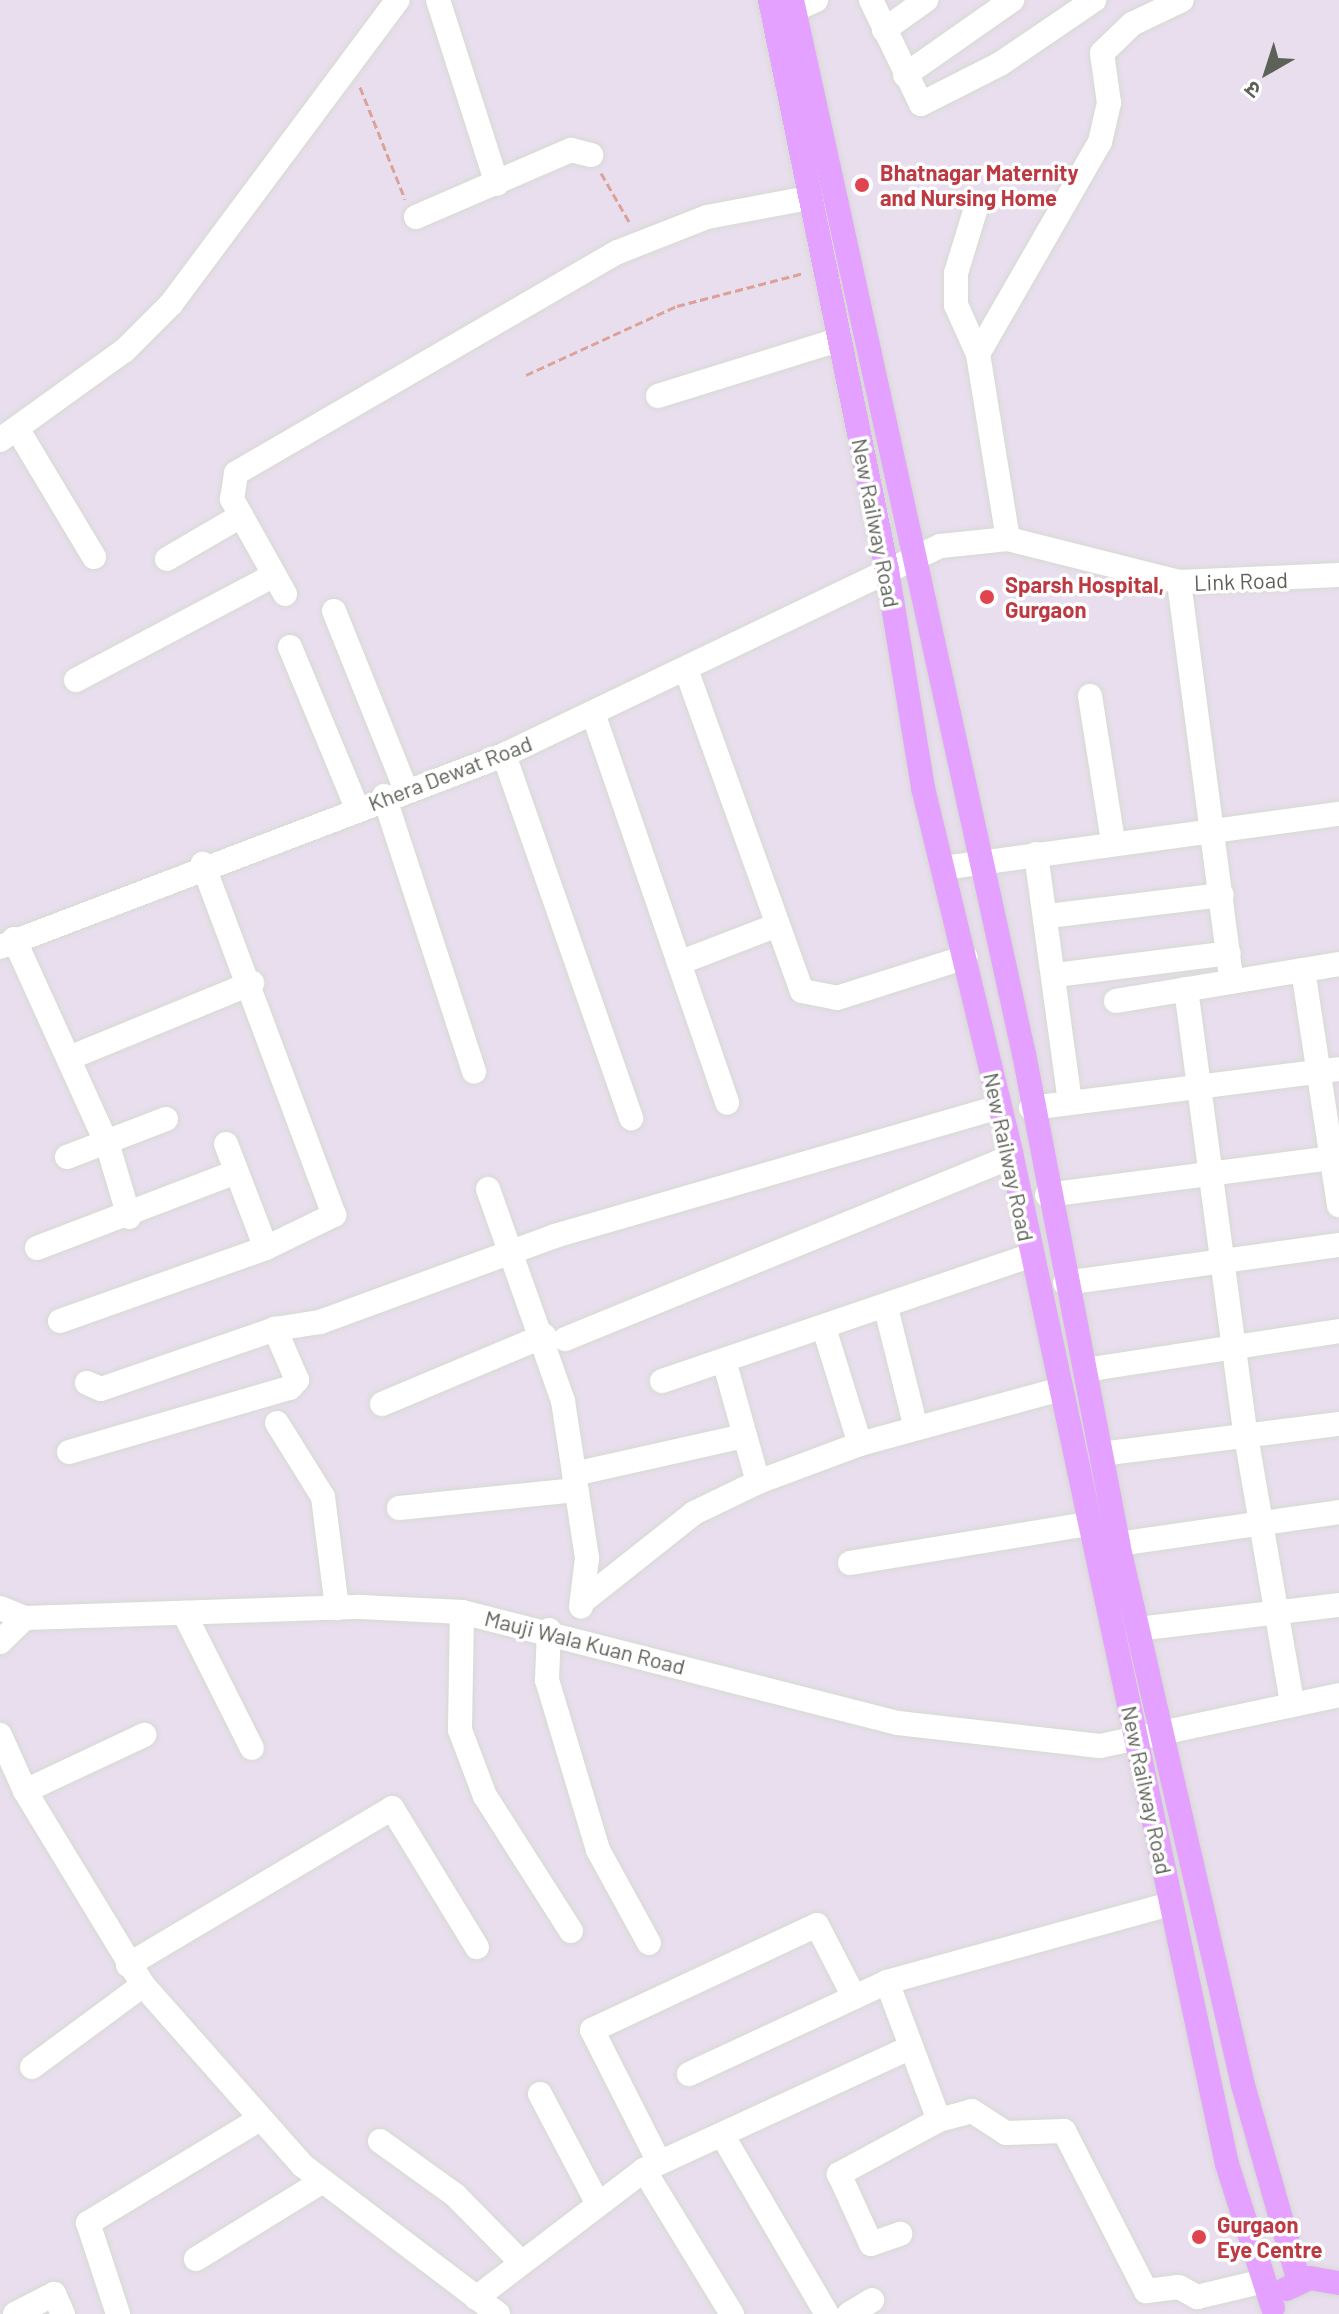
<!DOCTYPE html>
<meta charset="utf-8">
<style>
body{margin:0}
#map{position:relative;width:1339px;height:2314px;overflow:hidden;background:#e8deed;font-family:Barlow,"Noto Sans Devanagari",sans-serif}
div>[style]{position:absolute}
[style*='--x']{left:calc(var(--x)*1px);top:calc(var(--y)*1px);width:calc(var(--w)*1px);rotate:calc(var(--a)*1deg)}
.path>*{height:3px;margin-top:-1.5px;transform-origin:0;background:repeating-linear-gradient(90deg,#dba299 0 8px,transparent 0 12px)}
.roads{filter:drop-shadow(0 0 2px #d6dad2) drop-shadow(0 0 2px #d6dad2)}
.minor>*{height:24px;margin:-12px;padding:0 12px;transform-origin:12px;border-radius:12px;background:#fff}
.major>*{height:24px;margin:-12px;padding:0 12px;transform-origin:12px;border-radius:12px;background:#e4a1ff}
.dots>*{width:22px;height:22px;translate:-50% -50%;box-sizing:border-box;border:4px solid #fff;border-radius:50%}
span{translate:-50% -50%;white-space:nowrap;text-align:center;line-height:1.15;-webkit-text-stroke:7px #fff;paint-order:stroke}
.health-label{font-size:22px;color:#be3a42;font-weight:700}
.left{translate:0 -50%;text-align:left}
.street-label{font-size:22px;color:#5d6258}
.north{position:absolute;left:1227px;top:32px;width:80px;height:80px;-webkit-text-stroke:6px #fff;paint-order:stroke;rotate:219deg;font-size:22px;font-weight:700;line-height:32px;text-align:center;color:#5d6258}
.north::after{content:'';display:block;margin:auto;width:28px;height:36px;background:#5d6258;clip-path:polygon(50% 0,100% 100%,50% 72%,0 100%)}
</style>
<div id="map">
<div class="path">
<div style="--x:360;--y:87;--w:121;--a:68.1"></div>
<div style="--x:601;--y:173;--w:60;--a:60"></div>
<div style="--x:526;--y:375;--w:166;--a:-24.6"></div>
<div style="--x:677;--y:306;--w:131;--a:-14.6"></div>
</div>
<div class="roads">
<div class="minor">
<div style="--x:438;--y:0;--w:193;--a:72.2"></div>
<div style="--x:871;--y:0;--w:115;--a:64.3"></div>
<div style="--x:921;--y:104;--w:89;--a:-26.9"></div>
<div style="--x:1000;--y:64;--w:114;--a:-34.2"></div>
<div style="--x:776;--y:18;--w:44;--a:-24.2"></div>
<div style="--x:884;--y:30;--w:52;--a:-35.5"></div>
<div style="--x:905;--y:75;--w:131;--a:-35"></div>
<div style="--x:975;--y:211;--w:65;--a:107"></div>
<div style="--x:956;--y:273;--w:32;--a:90"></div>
<div style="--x:956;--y:305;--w:54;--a:65.8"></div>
<div style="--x:978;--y:354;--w:187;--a:80.8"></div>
<div style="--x:416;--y:217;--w:169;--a:-23.4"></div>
<div style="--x:571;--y:150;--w:21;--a:14"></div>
<div style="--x:978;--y:354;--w:245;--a:-60.1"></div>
<div style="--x:1100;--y:142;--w:40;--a:-77"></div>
<div style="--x:1109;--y:103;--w:50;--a:-98"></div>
<div style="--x:1102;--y:53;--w:42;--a:-44"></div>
<div style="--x:1132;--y:24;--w:55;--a:-25.6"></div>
<div style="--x:658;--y:396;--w:189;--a:-17.3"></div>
<div style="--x:18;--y:430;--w:148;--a:59.1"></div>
<div style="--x:0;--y:440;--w:154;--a:-35.8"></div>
<div style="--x:125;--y:350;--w:65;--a:-45"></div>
<div style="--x:171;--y:304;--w:379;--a:-53.3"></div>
<div style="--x:167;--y:559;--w:86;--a:-30.2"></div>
<div style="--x:1179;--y:582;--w:403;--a:82.5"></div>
<div style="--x:285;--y:594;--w:109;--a:-119.2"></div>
<div style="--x:232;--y:499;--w:26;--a:-81"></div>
<div style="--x:236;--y:473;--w:441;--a:-30.1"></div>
<div style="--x:618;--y:252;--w:96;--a:-21.5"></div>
<div style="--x:707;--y:217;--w:104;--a:-10.6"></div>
<div style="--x:334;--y:611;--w:193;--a:68.1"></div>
<div style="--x:290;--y:647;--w:174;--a:67.4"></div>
<div style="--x:687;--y:672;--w:339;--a:70.2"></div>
<div style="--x:802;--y:991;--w:36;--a:11"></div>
<div style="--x:837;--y:998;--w:135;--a:-17.6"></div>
<div style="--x:76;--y:680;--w:224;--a:-27.9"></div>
<div style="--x:1090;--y:696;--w:147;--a:81"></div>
<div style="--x:594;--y:716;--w:409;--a:71"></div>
<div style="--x:504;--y:755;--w:385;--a:70.7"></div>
<div style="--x:384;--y:796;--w:290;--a:71.9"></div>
<div style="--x:1036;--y:854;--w:249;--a:82.2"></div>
<div style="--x:943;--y:868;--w:400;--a:-7.8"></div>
<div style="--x:1048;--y:916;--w:175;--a:-6.9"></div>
<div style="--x:14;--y:939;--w:227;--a:65.6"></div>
<div style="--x:108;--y:1146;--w:74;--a:73.5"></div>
<div style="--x:0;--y:947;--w:539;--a:-20.85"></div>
<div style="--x:504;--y:755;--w:484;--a:-25.6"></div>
<div style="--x:941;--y:546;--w:67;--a:-6"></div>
<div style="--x:1008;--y:539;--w:176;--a:14.1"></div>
<div style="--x:1179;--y:582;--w:160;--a:-2.5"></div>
<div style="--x:679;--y:963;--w:103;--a:-21.1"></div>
<div style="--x:1303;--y:970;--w:238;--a:81.3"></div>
<div style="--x:1056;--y:975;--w:174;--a:-7.2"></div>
<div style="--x:1186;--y:989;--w:451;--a:82.4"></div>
<div style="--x:1246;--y:1436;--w:269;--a:80.2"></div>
<div style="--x:1116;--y:1001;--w:226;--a:-9.4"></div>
<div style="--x:69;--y:1058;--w:198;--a:-22.3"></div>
<div style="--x:1031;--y:1108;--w:310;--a:-7.2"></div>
<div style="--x:226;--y:1144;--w:111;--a:69"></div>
<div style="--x:67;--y:1157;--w:106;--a:-21"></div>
<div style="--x:488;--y:1189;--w:225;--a:70.5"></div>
<div style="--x:563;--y:1401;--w:159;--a:81.3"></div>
<div style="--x:587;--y:1558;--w:49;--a:97"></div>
<div style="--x:1047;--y:1195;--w:294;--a:-7.4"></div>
<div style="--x:37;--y:1248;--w:213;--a:-20.9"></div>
<div style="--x:1065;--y:1283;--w:277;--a:-7.9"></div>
<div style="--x:886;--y:1308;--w:124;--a:76"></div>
<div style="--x:60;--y:1321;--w:219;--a:-19.5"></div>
<div style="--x:266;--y:1248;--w:76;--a:-25.9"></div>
<div style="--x:334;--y:1215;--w:375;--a:-110.5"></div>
<div style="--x:824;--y:1328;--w:121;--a:72.8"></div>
<div style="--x:565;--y:1339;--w:483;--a:-22.2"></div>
<div style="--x:725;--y:1364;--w:123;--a:74.4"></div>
<div style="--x:1085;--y:1370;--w:257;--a:-8.7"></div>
<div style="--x:662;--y:1381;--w:388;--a:-18.8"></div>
<div style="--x:87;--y:1383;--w:15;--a:23"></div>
<div style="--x:101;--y:1389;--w:184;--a:-19"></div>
<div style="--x:382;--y:1404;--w:176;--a:-22.8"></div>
<div style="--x:277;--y:1423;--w:87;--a:58.1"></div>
<div style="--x:323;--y:1497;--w:112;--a:82.8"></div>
<div style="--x:69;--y:1452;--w:230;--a:-16.2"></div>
<div style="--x:290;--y:1388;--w:11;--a:-49"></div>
<div style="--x:297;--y:1380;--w:56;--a:-113.3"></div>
<div style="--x:275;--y:1329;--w:46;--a:-8.8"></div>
<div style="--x:320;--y:1322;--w:250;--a:-20.1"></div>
<div style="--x:555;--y:1236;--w:463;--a:-16.2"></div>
<div style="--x:1101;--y:1454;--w:240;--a:-7.2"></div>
<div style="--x:574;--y:1474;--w:174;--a:-12.6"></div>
<div style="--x:399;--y:1508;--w:178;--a:-5.8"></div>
<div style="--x:1118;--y:1544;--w:223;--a:-8.2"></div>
<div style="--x:850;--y:1563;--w:242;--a:-9.3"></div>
<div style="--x:583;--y:1601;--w:142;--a:-38.4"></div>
<div style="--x:694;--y:1513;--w:71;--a:-25.8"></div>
<div style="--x:758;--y:1482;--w:109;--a:-20.4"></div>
<div style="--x:860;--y:1444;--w:204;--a:-15.3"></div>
<div style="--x:0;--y:1608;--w:27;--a:22"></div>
<div style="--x:25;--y:1618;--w:336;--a:-1.9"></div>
<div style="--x:361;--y:1607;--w:101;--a:2.8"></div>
<div style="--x:462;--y:1612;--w:450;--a:14.3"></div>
<div style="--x:898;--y:1723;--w:203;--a:6.5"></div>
<div style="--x:1100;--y:1746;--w:244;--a:-12"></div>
<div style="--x:462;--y:1612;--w:118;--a:91"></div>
<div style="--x:460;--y:1730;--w:71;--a:69.3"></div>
<div style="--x:485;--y:1796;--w:160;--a:57.5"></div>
<div style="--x:184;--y:1613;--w:151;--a:63.3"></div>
<div style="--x:1138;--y:1629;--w:202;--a:-6.8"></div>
<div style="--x:549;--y:1630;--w:50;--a:92.3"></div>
<div style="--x:547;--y:1680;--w:177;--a:73.3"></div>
<div style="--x:598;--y:1850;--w:106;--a:61.3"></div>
<div style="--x:0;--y:1642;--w:35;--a:-44"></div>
<div style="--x:0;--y:1735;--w:61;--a:65.9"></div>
<div style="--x:25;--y:1791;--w:227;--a:58.7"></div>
<div style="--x:143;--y:1985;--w:240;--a:48.5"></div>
<div style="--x:302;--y:2165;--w:246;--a:37.2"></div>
<div style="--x:25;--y:1791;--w:132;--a:-25.2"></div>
<div style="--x:128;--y:1965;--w:307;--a:-30.7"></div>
<div style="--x:392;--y:1808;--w:163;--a:58.6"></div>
<div style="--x:887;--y:1982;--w:147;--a:69.4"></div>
<div style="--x:939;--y:2120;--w:114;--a:151.6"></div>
<div style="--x:839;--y:2174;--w:77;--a:65.4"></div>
<div style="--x:871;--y:2244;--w:31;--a:-19"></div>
<div style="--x:32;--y:2067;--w:138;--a:-36.5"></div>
<div style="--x:689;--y:2074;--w:218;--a:-24.9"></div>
<div style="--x:887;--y:1982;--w:294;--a:-15.4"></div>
<div style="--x:540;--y:2094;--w:120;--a:62.2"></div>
<div style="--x:939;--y:2120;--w:34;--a:-15"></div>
<div style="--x:972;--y:2111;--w:40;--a:32.9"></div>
<div style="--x:1006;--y:2133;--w:58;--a:-2"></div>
<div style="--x:1064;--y:2131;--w:180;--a:62.9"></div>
<div style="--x:1146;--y:2291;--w:33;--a:-7"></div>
<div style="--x:1179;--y:2287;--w:21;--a:29"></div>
<div style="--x:1197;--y:2297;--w:69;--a:-13.4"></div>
<div style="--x:724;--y:2138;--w:204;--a:59.7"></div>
<div style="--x:380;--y:2141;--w:92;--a:35.8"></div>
<div style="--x:455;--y:2195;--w:90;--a:45.5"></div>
<div style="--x:659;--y:2162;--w:148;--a:-116.9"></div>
<div style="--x:592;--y:2030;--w:248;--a:-25"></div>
<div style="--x:817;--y:1925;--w:81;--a:62.8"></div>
<div style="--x:644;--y:2170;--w:169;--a:58.6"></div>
<div style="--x:196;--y:2259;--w:147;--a:-31.6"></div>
<div style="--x:476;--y:2298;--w:211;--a:-37.3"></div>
<div style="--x:644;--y:2170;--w:294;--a:-24.7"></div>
<div style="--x:15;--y:2314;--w:44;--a:-27.1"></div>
<div style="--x:54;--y:2294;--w:22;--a:66"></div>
<div style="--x:118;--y:2314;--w:96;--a:-108.2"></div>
<div style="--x:88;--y:2223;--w:201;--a:-31.2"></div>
<div style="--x:849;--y:2314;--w:27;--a:-31"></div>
</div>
<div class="major">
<div style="--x:770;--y:0;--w:582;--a:78.4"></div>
<div style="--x:887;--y:570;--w:221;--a:80.6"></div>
<div style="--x:923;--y:788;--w:380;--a:76.4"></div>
<div style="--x:1012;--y:1157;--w:1030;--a:77.95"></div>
<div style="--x:1227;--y:2164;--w:151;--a:72.3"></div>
<div style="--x:792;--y:0;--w:1079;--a:77.59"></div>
<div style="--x:1024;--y:1054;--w:499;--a:79.1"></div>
<div style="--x:1118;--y:1544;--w:555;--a:76.99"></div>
<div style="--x:1243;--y:2085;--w:204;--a:74.1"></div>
<div style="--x:1286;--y:2289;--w:26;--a:-25"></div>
<div style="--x:1310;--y:2278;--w:29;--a:10"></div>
</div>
</div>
<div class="dots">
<div style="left:862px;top:185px;background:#e0444e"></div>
<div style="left:987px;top:597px;background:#e0444e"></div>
<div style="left:1199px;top:2237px;background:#e0444e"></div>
</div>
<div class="health-label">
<span class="left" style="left:880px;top:185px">Bhatnagar Maternity<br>and Nursing Home</span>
<span class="left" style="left:1005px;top:597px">Sparsh Hospital,<br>Gurgaon</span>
<span class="left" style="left:1217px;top:2237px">Gurgaon<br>Eye Centre</span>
</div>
<div class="street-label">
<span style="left:876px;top:523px;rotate:79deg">New Railway Road</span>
<span style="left:1241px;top:581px;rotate:-2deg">Link Road</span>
<span style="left:450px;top:773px;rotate:-21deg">Khera Dewat Road</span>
<span style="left:1009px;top:1157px;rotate:78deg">New Railway Road</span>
<span style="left:585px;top:1642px;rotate:14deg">Mauji Wala Kuan Road</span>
<span style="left:1147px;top:1790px;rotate:78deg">New Railway Road</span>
</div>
<div class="north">उ</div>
</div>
